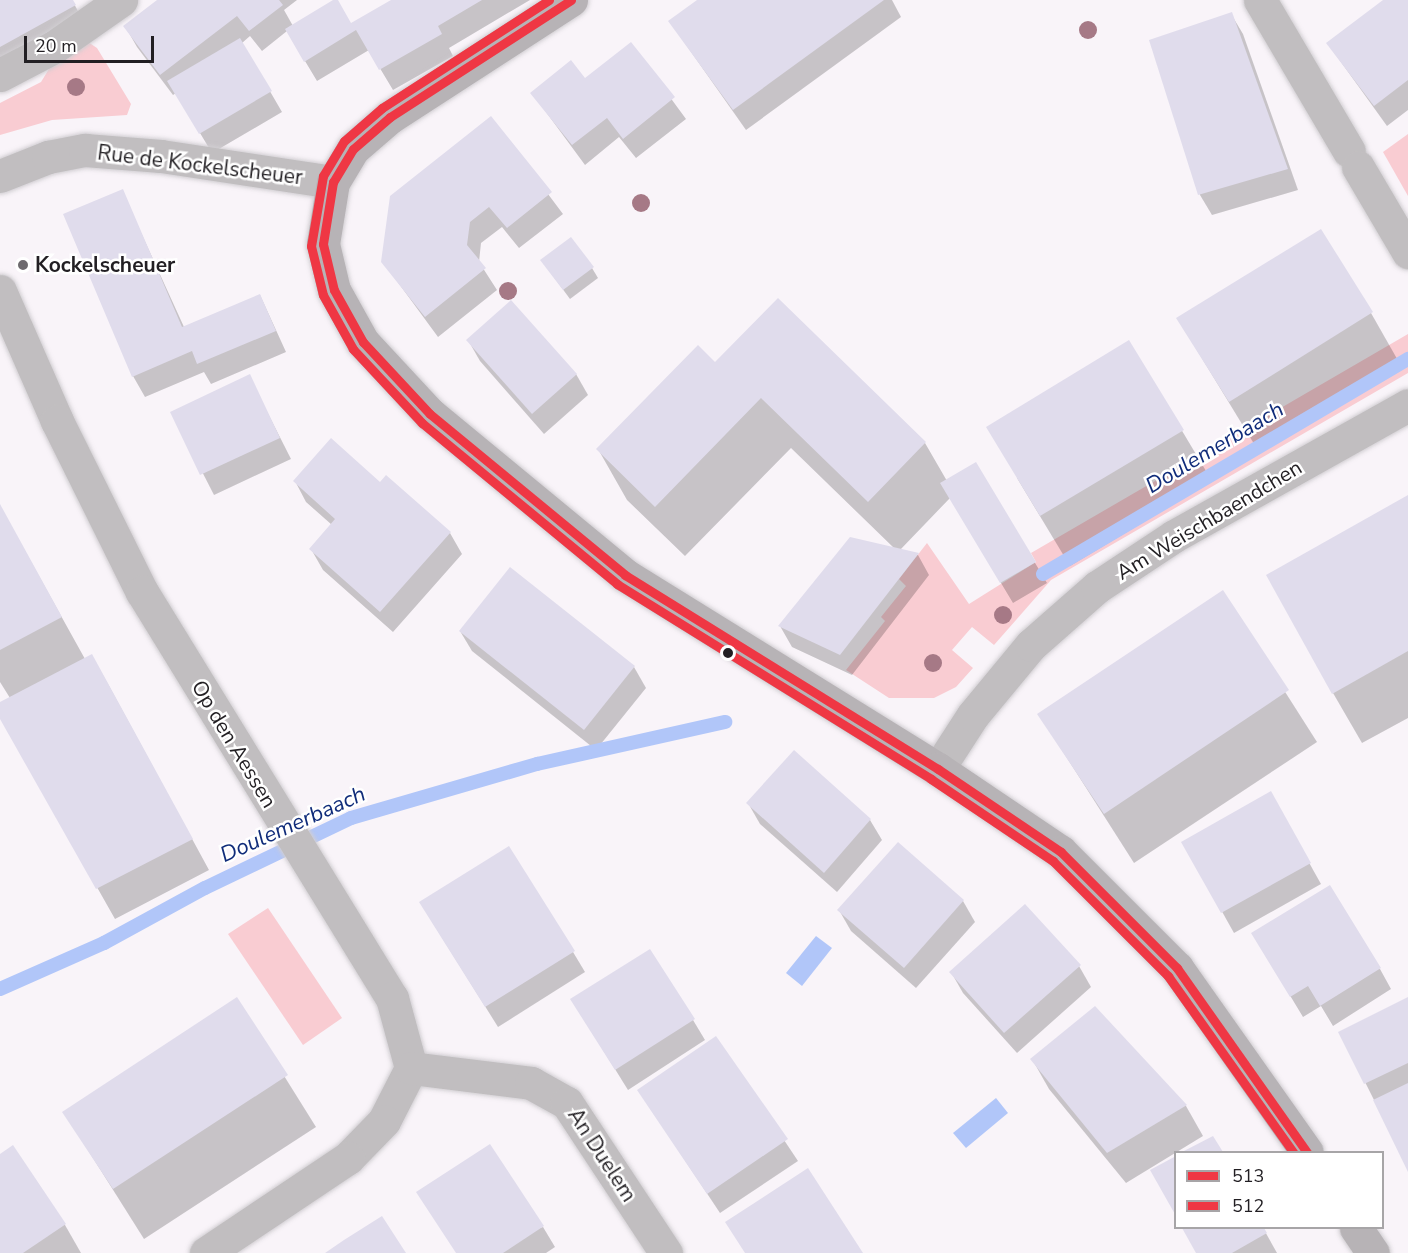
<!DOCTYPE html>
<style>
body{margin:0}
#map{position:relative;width:1408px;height:1253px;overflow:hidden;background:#f9f4f9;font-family:"Nunito Sans",sans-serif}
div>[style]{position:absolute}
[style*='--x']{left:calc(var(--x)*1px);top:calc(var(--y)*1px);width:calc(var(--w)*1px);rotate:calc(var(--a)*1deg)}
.green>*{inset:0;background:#f9ccd2}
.water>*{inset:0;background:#b1c6f9}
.shadow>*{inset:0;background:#0003}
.stream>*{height:14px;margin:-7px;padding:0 7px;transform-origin:7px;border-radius:7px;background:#b1c6f9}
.building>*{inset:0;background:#e0dcec}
.roads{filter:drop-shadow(0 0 2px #d1ced2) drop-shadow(0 0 2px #d1ced2)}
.street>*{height:33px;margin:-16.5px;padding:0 16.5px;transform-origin:16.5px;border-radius:16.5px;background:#c1bec0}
.secondary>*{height:33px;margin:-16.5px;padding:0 16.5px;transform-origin:16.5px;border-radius:16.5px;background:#b7b3b6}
.bus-1>*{height:9px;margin:-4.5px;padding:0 4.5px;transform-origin:4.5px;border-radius:4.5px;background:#ef3744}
.bus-2>*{height:9px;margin:-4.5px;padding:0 4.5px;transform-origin:4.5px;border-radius:4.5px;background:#ef3744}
.trees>*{width:18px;height:18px;margin:-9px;border-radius:50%;background:#a67986}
.dots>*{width:16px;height:16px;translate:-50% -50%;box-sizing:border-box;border:3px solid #fff;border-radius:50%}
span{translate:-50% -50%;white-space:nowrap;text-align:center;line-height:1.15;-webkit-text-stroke:5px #fff;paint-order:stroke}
.street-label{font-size:21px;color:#221f23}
.poi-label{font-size:21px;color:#221f23;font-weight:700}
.left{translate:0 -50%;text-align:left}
.water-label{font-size:22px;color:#102c7a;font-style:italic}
.legend{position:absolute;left:1174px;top:1151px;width:210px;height:78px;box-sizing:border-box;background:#fff;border:2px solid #a7a5a7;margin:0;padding:8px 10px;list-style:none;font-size:18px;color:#221f23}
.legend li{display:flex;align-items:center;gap:12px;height:30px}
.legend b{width:30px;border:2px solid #a7a5a7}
.scale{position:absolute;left:24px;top:36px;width:130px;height:27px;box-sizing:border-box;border:3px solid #221f23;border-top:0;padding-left:8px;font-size:18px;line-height:21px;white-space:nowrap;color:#221f23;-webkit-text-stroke:4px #fff;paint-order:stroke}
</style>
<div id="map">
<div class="green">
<div style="clip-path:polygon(88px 42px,97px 48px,131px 104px,127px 115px,52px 120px,0 135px,0 103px,41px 82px,52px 64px)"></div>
<div style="clip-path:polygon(1408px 134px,1408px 196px,1383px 152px)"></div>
<div style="clip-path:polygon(1408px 334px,1408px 373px,1051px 580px,994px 645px,972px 627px,952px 650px,973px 668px,956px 687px,934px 698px,889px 698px,846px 670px,885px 621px,881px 617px,906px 586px,899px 579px,927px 543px,969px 604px,1036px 562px,1031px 553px)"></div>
<div style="clip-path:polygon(268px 908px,342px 1018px,303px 1045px,228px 934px)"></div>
</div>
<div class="water">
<div style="clip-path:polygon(816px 936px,832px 948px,802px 986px,786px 973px)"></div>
<div style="clip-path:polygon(996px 1098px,1008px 1113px,966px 1148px,953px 1133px)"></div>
</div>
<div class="shadow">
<div style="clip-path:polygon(0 0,72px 0,86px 26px,0 74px)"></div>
<div style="clip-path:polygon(159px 0,297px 0,284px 10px,293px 26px,336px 0,351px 25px,394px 0,530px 0,449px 48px,453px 56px,393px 90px,369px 50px,317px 81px,287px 31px,262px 51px,250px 36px,242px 43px,282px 112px,212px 153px,176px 93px,173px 95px,137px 47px,125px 26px)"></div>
<div style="clip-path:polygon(699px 0,892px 0,901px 17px,746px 130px,670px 22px)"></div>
<div style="clip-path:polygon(1385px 0,1408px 0,1408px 110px,1387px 126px,1328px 44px)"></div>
<div style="clip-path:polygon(1231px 14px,1243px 34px,1298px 190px,1212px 215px,1200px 195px,1151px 41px)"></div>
<div style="clip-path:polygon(631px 44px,686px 119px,636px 158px,619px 137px,585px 165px,532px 93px,585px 80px)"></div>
<div style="clip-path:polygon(491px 118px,563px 214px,519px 248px,502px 227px,481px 243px,479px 262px,497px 290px,438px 337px,383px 262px)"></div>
<div style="clip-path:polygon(122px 191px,184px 327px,260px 295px,286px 352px,211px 384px,204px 372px,145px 397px,133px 376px)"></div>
<div style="clip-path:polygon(542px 261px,592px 268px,598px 278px,570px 299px)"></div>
<div style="clip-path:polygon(1371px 313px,1400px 364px,1259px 452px,1178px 319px)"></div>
<div style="clip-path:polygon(468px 340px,576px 374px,588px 395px,544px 434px,480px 361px)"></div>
<div style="clip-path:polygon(1129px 342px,1212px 481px,1070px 566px,1017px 478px)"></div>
<div style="clip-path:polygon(715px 364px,925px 443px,947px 481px,976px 464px,1047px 583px,1013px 603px,950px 498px,900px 550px,918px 555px,929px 575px,852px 675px,792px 647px,780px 626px,895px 549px,791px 448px,685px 556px,627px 500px,598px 449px)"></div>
<div style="clip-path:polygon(249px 376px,291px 459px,214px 495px,172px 413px)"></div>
<div style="clip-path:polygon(295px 481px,380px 484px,450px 533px,462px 554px,393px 632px,323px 570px,311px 549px,332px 525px,306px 502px)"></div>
<div style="clip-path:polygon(1408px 497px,1408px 718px,1362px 743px,1333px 693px)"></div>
<div style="clip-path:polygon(0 506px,85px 659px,92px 656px,109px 686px,209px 870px,115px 919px,0 716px,0 704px,10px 698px,0 682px)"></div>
<div style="clip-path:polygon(510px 569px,634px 667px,646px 688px,596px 750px,472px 651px,460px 631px)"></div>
<div style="clip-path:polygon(1222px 593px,1317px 742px,1134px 863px,1039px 714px)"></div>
<div style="clip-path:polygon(1270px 793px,1321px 884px,1234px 933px,1183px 842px)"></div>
<div style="clip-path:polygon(748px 803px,870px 820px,882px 840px,837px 892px,760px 824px)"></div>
<div style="clip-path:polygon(963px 901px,975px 922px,916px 988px,851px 931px,839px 910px)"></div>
<div style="clip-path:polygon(433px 923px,573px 952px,585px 972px,498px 1027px)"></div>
<div style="clip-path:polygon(1265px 954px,1380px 969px,1391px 989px,1333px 1026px,1321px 1006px,1303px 1017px)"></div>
<div style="clip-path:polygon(1079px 966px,1091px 987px,1017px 1053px,963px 993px,951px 972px)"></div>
<div style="clip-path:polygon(1408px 998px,1408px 1168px,1340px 1032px)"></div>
<div style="clip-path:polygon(236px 999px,316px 1127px,144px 1239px,64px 1112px)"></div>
<div style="clip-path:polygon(572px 1000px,693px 1020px,705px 1040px,628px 1090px)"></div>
<div style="clip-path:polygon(1095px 1008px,1186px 1106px,1203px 1136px,1126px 1183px,1049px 1089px,1032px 1059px)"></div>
<div style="clip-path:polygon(716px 1038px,798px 1161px,720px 1213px,639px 1091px)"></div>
<div style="clip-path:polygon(13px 1147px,65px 1225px,81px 1253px,0 1253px,0 1156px)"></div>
<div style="clip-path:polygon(543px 1227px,555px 1247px,546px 1253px,456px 1253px)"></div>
<div style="clip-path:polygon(1183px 1228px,1263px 1228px,1277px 1253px,1197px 1253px)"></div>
</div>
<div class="stream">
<div style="--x:1043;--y:574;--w:424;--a:-30.5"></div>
<div style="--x:0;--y:989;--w:114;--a:-23.9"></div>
<div style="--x:104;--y:943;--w:115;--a:-28.6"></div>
<div style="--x:205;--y:888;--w:162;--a:-25.6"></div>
<div style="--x:351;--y:818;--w:194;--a:-16.2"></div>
<div style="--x:537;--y:764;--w:193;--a:-12.6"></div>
</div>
<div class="building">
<div style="clip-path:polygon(0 0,73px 0,76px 5px,0 47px)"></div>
<div style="clip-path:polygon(157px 0,279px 0,283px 5px,249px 31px,237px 16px,160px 75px,123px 26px)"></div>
<div style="clip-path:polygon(333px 0,338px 0,351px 23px,391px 0,482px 0,438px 26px,442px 34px,379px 70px,356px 30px,304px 62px,285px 29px)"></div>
<div style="clip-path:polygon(697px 0,884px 0,733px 110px,668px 21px)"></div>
<div style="clip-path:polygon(1383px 0,1408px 0,1408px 80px,1374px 106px,1326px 43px)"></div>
<div style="clip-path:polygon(1232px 12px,1288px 169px,1198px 195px,1149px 40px)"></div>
<div style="clip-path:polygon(240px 38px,272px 91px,199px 134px,167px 81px)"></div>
<div style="clip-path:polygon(631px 42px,675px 97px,623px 139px,607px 118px,572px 145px,530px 93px,571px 60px,585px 78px)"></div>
<div style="clip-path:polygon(491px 116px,552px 192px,507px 228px,489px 207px,470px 222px,467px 245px,486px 268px,425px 317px,381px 262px,390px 196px)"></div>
<div style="clip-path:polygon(123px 189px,182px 327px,260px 294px,276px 331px,197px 364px,192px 351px,132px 377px,63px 214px)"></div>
<div style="clip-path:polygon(1321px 229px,1373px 312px,1229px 402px,1176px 318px)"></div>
<div style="clip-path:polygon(571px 237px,594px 267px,563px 290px,540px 260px)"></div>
<div style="clip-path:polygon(778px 298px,926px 442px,868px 502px,761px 398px,655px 507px,596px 449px,698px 345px,715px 362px)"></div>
<div style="clip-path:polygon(511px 300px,577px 374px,532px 414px,466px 340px)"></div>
<div style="clip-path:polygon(1129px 340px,1184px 430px,1040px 516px,986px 427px)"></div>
<div style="clip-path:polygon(250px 374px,280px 438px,200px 475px,170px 412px)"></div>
<div style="clip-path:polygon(331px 438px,380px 482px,386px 475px,451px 532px,380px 612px,309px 549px,335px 519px,293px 481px)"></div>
<div style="clip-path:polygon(976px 462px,1036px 562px,1000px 583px,940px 483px)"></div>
<div style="clip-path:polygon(1408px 495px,1408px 651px,1332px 694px,1266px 575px)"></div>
<div style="clip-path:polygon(0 504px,62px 617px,0 650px)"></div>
<div style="clip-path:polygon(850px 537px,919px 553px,840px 655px,778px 626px)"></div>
<div style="clip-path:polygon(510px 567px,635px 666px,584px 730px,459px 631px)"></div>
<div style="clip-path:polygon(1223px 590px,1289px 690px,1104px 814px,1037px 714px)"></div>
<div style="clip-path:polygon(92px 654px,193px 839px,96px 889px,0 719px,0 702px)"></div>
<div style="clip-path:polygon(794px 750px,871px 819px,824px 873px,746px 803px)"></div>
<div style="clip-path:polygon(1271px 791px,1311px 863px,1221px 913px,1181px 842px)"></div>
<div style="clip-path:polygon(898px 842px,964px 900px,904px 968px,837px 910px)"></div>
<div style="clip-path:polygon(509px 846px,575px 951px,485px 1007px,419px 902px)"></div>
<div style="clip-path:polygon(1330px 885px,1381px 968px,1320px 1006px,1308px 986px,1290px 997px,1251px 933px)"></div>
<div style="clip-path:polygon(1025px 904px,1081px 965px,1004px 1033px,949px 972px)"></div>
<div style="clip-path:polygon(650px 949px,695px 1019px,615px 1070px,570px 999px)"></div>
<div style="clip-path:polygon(237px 997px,288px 1075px,113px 1189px,62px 1112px)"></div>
<div style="clip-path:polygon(1408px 997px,1408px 1063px,1364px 1084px,1338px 1032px)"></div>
<div style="clip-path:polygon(1095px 1006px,1187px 1105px,1107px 1153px,1030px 1059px)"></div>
<div style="clip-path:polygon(716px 1036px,788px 1139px,707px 1194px,637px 1090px)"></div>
<div style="clip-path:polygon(1408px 1083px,1408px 1172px,1373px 1100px)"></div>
<div style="clip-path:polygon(1213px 1136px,1223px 1152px,1182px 1152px)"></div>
<div style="clip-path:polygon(490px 1144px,544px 1226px,503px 1253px,456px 1253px,416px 1192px)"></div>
<div style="clip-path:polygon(13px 1145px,66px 1224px,23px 1253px,0 1253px,0 1154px)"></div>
<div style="clip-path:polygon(1176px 1156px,1176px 1216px,1150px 1170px)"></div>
<div style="clip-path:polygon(808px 1168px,863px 1253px,745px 1253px,725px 1222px)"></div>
<div style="clip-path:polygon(382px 1216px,406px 1253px,325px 1253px,344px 1240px)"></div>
<div style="clip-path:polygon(1182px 1228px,1264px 1228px,1267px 1233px,1232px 1253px,1196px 1253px)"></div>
</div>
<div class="roads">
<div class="street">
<div style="--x:1260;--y:0;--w:175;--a:59.5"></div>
<div style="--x:0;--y:75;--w:61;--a:-27.4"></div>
<div style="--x:54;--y:47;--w:82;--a:-35"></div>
<div style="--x:1358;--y:167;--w:99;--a:59.5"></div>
<div style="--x:0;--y:176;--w:52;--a:-21.6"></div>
<div style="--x:48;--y:157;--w:38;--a:-11"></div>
<div style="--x:85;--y:150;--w:76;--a:4.5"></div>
<div style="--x:161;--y:156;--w:174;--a:8.6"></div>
<div style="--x:0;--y:291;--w:142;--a:66.3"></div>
<div style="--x:57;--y:421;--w:191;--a:63.6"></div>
<div style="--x:142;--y:592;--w:477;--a:58.4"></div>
<div style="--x:392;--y:998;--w:73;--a:74.8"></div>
<div style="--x:411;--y:1068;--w:59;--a:117"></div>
<div style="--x:384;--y:1121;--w:52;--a:134.2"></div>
<div style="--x:348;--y:1158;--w:171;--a:146.2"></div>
<div style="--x:938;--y:769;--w:64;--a:-57.1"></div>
<div style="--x:973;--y:715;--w:91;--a:-50.4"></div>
<div style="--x:1031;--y:645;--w:88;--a:-41.3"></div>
<div style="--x:1097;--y:587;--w:92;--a:-33.5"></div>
<div style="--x:1174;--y:536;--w:268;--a:-29.2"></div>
<div style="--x:411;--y:1068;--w:121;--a:7.1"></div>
<div style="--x:531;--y:1083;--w:41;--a:29.1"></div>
<div style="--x:567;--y:1103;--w:180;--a:56.6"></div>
</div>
<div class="secondary">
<div style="--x:571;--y:0;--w:216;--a:147.1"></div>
<div style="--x:390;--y:117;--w:49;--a:139.1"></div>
<div style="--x:353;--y:149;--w:39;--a:121"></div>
<div style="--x:333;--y:182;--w:63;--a:99.2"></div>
<div style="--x:323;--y:244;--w:47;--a:76.6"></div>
<div style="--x:334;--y:290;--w:60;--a:60.9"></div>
<div style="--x:363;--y:342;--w:98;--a:47.1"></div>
<div style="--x:430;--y:414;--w:253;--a:39.5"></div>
<div style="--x:625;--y:575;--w:368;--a:31.8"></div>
<div style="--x:938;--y:769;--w:148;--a:34"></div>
<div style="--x:1061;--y:852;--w:164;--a:45"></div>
<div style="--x:1177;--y:968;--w:225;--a:54.8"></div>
<div style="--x:1356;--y:1228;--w:30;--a:56"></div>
</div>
</div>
<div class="bus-1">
<div style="--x:571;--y:0;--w:216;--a:147.1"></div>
<div style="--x:390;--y:117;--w:49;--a:139.1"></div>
<div style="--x:353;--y:149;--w:39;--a:121"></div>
<div style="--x:333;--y:182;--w:63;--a:99.2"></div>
<div style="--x:323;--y:244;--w:47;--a:76.6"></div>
<div style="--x:334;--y:290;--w:60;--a:60.9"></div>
<div style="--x:363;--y:342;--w:98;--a:47.1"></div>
<div style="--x:430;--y:414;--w:253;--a:39.5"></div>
<div style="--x:625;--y:575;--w:368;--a:31.8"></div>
<div style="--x:938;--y:769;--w:148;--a:34"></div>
<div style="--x:1061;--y:852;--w:164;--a:45"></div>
<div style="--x:1177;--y:968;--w:225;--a:54.8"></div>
</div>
<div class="bus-2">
<div style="--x:549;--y:0;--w:199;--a:147.1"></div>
<div style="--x:382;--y:108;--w:50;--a:139"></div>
<div style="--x:344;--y:141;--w:41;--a:121"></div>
<div style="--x:323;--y:176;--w:71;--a:99.7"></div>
<div style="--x:311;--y:246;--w:50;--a:76.2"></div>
<div style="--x:323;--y:295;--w:62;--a:60.9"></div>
<div style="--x:353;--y:349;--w:101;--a:47"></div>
<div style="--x:422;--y:423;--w:253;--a:39.5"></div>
<div style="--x:617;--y:584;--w:370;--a:31.8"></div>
<div style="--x:931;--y:779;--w:147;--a:33.9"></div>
<div style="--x:1053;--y:861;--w:163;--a:45"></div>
<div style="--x:1168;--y:976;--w:216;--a:54.6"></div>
</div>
<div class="trees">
<div style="left:1088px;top:30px"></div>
<div style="left:76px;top:87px"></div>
<div style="left:641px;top:203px"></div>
<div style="left:508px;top:291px"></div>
<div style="left:1003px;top:615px"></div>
<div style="left:933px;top:663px"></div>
</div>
<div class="dots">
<div style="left:23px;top:265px;background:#6d6a6e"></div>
<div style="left:728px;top:653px;background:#221f23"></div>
</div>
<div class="street-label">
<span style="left:200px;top:165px;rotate:7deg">Rue de Kockelscheuer</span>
<span style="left:1209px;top:520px;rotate:-31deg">Am Weischbaendchen</span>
<span style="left:234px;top:744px;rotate:59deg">Op den Aessen</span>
<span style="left:602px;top:1155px;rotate:57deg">An Duelem</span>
</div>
<div class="poi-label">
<span class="left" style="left:35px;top:265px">Kockelscheuer</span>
</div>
<div class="water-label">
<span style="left:1215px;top:448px;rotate:-31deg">Doulemerbaach</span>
<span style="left:293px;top:825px;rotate:-24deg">Doulemerbaach</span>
</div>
<ul class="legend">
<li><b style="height:8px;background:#ef3744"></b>513</li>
<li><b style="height:8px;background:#ef3744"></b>512</li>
</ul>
<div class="scale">20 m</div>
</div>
